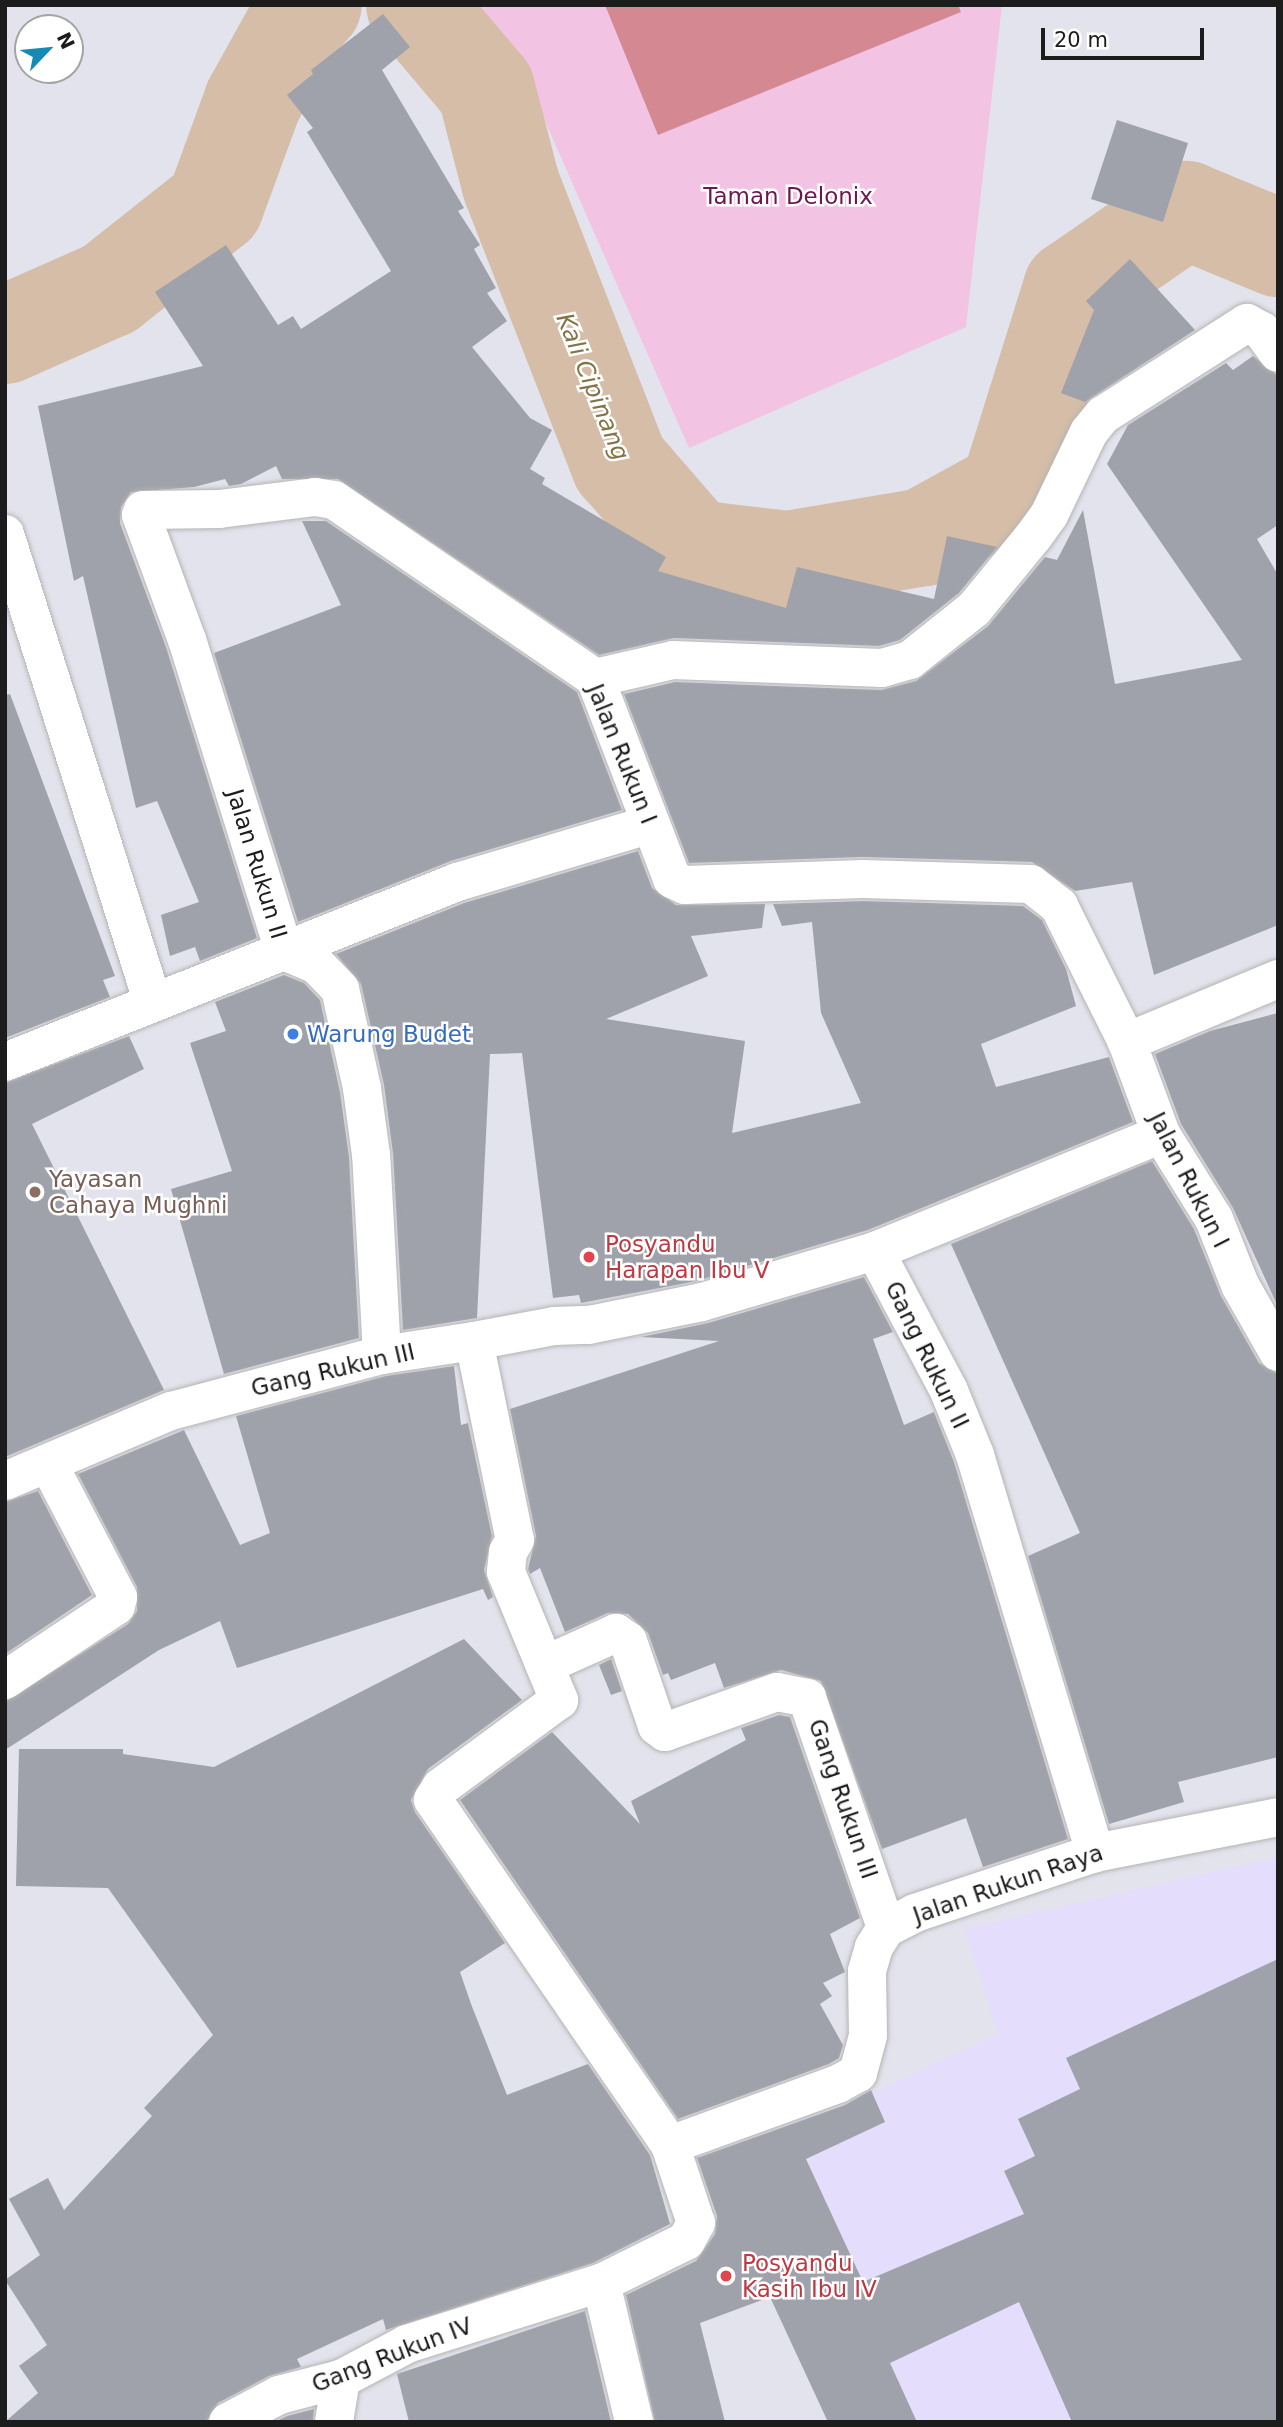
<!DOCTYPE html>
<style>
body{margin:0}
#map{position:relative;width:1283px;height:2427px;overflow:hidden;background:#e2e3ec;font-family:"DejaVu Sans",sans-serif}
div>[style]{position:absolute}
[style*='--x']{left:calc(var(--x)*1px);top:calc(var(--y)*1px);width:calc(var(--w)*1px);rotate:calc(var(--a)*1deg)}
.education>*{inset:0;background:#e4ddfb}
.park>*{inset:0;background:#f3c3e3}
.pitch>*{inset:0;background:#d38892}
.river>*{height:98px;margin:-49px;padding:0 49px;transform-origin:49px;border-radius:49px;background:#d5bda7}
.building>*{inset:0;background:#9fa2aa}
.roads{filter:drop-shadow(0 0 2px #b5b5b5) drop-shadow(0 0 2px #b5b5b5)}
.minor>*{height:38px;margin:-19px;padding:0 19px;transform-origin:19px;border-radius:19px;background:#fff}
.dots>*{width:19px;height:19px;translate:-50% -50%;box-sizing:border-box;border:4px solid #fff;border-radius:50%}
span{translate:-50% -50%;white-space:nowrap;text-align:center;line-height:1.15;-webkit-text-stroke:5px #fff;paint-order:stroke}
.park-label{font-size:23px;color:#6d1750}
.street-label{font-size:23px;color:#1c1c1c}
.shop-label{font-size:23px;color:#366cbe}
.left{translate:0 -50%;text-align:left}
.education-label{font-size:23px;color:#785e54}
.health-label{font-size:23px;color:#be3a42}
.water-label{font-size:24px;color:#837446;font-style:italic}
.frame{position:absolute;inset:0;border:7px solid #1c1c1c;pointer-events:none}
.north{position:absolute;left:14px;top:14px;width:70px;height:70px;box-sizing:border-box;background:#fff;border:2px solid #a4a4a4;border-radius:50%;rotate:64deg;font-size:19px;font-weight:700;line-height:28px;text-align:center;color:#1c1c1c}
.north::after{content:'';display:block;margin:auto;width:24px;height:32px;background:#158ab2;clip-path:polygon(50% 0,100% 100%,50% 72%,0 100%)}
.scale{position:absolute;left:1041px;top:28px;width:163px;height:32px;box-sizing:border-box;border:4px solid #1c1c1c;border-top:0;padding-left:9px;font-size:21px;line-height:24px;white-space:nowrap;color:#1c1c1c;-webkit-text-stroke:5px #fff;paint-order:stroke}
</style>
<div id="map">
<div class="education">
<div style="clip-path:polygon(1278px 1857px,1278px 2422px,850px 2422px,723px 2163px,998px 2034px,965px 1929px)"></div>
</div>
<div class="park">
<div style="clip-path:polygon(480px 5px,1002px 5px,966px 327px,689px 448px,523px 71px)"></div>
</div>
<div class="pitch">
<div style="clip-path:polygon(605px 5px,958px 5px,961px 12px,658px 135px)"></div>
</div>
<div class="river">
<div style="--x:415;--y:5;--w:110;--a:49.8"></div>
<div style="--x:486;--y:89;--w:99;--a:75.4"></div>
<div style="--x:511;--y:185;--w:300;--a:68.7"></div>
<div style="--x:620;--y:464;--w:113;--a:49"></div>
<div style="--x:694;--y:549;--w:95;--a:6.7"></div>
<div style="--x:788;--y:560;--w:138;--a:-9.6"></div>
<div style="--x:924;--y:537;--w:97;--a:-28.9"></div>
<div style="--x:1009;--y:490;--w:211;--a:-72.6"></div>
<div style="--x:1072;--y:289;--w:139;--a:-34.7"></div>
<div style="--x:1186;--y:210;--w:100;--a:22.4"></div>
<div style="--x:5;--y:335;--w:114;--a:-23.9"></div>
<div style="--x:109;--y:289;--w:135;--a:-38.4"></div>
<div style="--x:215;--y:205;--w:111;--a:-69.9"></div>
<div style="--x:253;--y:101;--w:90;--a:-60.9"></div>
<div style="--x:297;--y:22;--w:23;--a:-47"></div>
</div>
<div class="building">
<div style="clip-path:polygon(383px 14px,410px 47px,382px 70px,464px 208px,458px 211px,480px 245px,474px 249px,496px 288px,487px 293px,507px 321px,472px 347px,530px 418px,552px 430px,530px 469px,545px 478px,542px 484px,666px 557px,658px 571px,786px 608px,797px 567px,934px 599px,947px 536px,997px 547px,959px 593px,900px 640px,879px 646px,674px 638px,599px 655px,338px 479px,282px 479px,276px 466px,241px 484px,229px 486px,225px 479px,194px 487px,131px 492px,121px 507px,120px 523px,166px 647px,257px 938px,200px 961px,195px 947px,170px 956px,161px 915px,199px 902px,157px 801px,136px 808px,83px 576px,74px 581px,38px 406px,203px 366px,155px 292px,226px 245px,278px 325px,293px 316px,301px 329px,391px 271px,307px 132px,313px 128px,287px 95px,313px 74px,311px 70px)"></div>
<div style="clip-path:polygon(1117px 120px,1188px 143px,1163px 222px,1091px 199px)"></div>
<div style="clip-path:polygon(1130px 259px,1195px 330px,1085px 402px,1061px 393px,1094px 310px,1086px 301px)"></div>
<div style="clip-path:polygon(1253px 356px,1278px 376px,1278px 525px,1257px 539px,1278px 575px,1278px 925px,1154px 975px,1132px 882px,1075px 891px,1032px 862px,862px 857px,689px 863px,624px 694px,675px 682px,881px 690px,916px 681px,988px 626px,1045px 557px,1057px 560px,1083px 510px,1115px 684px,1242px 660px,1107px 464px,1128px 425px,1226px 363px,1233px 370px)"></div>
<div style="clip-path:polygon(302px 521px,326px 521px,577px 692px,622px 810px,451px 861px,298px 922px,214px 653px,341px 605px)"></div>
<div style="clip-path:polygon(10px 694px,115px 976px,103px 980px,110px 997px,5px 1038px,5px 695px)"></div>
<div style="clip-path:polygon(638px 851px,652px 888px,676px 905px,765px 904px,762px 928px,691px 936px,708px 976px,606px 1019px,745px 1041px,732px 1133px,861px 1103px,821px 1013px,812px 922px,782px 926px,773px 904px,863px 901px,1023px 906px,1042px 920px,1066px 969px,1076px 1006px,981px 1044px,996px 1087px,1109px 1057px,1133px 1122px,868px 1230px,697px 1281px,581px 1303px,579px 1295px,553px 1298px,522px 1053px,490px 1054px,477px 1318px,403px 1330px,393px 1154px,384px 1085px,361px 984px,336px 954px,464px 903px)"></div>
<div style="clip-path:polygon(284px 975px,304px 983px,320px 1000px,340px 1092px,349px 1157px,359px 1338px,224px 1374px,171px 1189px,232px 1171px,190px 1043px,226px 1031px,215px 1002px)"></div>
<div style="clip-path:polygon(1278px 1013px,1278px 1307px,1233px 1208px,1181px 1124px,1155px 1054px,1210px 1031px)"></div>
<div style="clip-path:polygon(129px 1036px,144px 1069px,32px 1124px,164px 1390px,5px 1457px,5px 1083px)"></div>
<div style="clip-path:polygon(1152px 1161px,1194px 1229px,1221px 1296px,1259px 1363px,1278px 1374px,1278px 1757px,1178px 1782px,1184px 1802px,1109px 1824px,1028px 1556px,1080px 1533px,951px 1244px)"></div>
<div style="clip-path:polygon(864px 1277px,893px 1332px,873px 1339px,904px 1425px,934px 1412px,954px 1462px,1068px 1839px,983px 1867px,966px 1818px,882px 1849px,821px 1681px,781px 1670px,724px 1688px,715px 1663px,671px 1680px,668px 1673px,663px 1675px,648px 1633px,628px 1614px,608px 1613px,565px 1632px,540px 1568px,530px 1574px,528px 1569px,536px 1536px,510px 1409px,719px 1341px,641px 1337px,708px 1323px)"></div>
<div style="clip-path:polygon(454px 1366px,461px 1425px,468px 1423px,492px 1536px,484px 1570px,493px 1597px,488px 1600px,483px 1589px,237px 1668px,220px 1621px,159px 1650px,5px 1750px,5px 1702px,128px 1624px,137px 1611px,137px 1587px,78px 1474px,184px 1430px,240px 1545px,270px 1533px,236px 1416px,386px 1376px)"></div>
<div style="clip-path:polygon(38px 1491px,92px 1595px,5px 1654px,5px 1502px)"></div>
<div style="clip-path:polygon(464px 1639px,522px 1700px,428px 1769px,411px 1800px,415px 1812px,505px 1943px,460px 1972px,471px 2004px,507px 2095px,588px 2064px,650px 2155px,670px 2224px,593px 2263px,386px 2330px,383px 2319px,297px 2359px,301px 2367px,269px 2376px,218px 2403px,206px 2422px,5px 2422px,38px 2393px,19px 2366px,47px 2345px,5px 2280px,40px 2255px,9px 2199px,48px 2178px,64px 2210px,152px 2116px,144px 2108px,213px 2035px,108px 1888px,16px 1886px,19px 1749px,123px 1749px,123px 1754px,214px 1767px)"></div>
<div style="clip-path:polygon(611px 1659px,622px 1691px,611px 1695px,599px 1665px)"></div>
<div style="clip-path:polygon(779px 1715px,790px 1717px,860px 1918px,830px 1934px,845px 1972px,823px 1983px,832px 1996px,820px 2004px,843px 2045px,839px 2058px,829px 2064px,678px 2119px,460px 1800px,552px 1732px,640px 1824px,631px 1801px,746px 1740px,741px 1728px)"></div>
<div style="clip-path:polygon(1278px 1959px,1278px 2422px,1072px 2422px,1019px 2302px,890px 2363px,917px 2422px,828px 2422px,770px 2297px,700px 2323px,725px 2422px,655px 2422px,626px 2295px,696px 2261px,715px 2234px,717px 2216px,697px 2158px,845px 2105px,871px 2090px,885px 2122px,806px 2159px,863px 2282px,1024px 2214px,1004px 2171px,1035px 2156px,1018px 2119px,1080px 2089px,1066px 2058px)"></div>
<div style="clip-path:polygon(585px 2311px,611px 2422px,409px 2422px,397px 2374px)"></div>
<div style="clip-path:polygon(314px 2409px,313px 2422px,275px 2422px,287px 2416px)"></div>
</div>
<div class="roads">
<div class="minor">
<div style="--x:5;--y:534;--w:489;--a:72.5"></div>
<div style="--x:595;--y:678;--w:80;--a:-13"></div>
<div style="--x:673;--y:660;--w:209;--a:2.2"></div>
<div style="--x:882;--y:668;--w:29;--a:-16"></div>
<div style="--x:910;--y:660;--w:82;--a:-38.6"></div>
<div style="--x:974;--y:609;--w:93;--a:-50.7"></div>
<div style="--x:1033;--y:537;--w:27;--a:-54"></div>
<div style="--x:1049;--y:515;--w:92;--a:-64.3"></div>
<div style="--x:1089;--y:432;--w:22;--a:-51"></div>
<div style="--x:1103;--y:415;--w:171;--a:-32.6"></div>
<div style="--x:1247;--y:323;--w:17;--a:28"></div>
<div style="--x:1262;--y:331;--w:27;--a:54"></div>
<div style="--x:1278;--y:979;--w:164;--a:157.4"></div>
<div style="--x:1127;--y:1042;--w:98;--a:69.7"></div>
<div style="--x:1161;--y:1134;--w:100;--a:58.1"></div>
<div style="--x:1214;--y:1219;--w:71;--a:68.5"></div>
<div style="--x:1240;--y:1285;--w:77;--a:60.4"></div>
<div style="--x:5;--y:1062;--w:487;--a:-21.7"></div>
<div style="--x:457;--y:882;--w:202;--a:-16.6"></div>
<div style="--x:875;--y:1251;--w:309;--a:-22.2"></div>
<div style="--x:474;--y:1341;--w:81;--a:-10.6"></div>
<div style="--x:554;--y:1326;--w:35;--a:-2"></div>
<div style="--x:589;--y:1325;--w:115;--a:-11.5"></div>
<div style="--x:702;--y:1302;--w:180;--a:-16.4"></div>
<div style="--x:875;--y:1251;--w:158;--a:62.1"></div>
<div style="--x:949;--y:1391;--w:69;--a:67.9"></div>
<div style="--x:975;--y:1455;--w:416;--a:73.2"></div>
<div style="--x:382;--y:1355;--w:200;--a:-93.1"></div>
<div style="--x:371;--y:1155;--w:68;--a:-97.7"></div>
<div style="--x:362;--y:1088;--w:101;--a:-102.5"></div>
<div style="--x:340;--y:989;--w:33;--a:-134"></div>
<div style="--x:317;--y:965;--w:36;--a:-157"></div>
<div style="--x:284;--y:951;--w:326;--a:-107.3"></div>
<div style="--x:187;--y:640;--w:133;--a:-110.2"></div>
<div style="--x:141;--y:515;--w:5;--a:-68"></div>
<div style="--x:143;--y:510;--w:76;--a:-0.8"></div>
<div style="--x:219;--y:509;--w:97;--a:-7.1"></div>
<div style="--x:315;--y:497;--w:19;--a:9"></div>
<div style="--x:334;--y:500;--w:316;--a:34.3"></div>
<div style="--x:595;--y:678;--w:215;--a:69"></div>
<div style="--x:672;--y:879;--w:14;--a:25"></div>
<div style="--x:685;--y:885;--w:178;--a:-1.9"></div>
<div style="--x:863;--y:879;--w:168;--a:1.7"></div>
<div style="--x:1031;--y:884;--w:36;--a:38"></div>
<div style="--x:1059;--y:906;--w:152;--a:63.4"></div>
<div style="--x:5;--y:1481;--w:180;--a:-22.9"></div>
<div style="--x:171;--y:1411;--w:218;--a:-14.9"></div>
<div style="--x:382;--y:1355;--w:93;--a:-8.7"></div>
<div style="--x:474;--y:1341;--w:203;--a:78.4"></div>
<div style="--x:515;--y:1540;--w:14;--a:120"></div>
<div style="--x:508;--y:1552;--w:20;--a:96"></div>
<div style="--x:506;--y:1572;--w:139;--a:67.5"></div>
<div style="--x:559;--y:1700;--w:147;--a:143.6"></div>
<div style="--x:441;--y:1787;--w:15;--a:122"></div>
<div style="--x:433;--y:1800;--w:419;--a:55.5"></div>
<div style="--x:547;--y:1664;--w:76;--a:-24.2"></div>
<div style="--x:616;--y:1633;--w:14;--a:34"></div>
<div style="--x:628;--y:1641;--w:90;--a:71.2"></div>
<div style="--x:657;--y:1726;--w:10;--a:37"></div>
<div style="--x:665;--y:1732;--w:119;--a:-19.7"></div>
<div style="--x:777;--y:1692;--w:31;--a:11"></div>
<div style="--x:807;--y:1698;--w:243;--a:71"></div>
<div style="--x:5;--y:1680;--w:133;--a:-33.7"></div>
<div style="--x:116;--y:1606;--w:9;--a:-77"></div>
<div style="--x:118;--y:1597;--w:149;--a:-117.6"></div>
<div style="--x:601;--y:2283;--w:143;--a:76.6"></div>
<div style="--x:228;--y:2422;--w:58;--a:-27.9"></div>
<div style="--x:279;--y:2395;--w:64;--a:-14.5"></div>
<div style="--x:341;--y:2379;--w:75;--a:-27.9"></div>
<div style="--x:407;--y:2344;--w:203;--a:-17.5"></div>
<div style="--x:601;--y:2283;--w:95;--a:-26.3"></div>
<div style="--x:686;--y:2241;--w:21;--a:-61"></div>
<div style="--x:696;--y:2223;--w:82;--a:-108.4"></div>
<div style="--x:670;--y:2145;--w:179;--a:-20"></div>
<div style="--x:838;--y:2084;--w:23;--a:-29"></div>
<div style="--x:858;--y:2073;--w:39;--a:-75"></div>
<div style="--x:868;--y:2035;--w:64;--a:-90.9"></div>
<div style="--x:867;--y:1971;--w:25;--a:-74"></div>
<div style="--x:874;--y:1947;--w:22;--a:-58"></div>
<div style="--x:886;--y:1928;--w:33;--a:-27"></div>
<div style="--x:915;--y:1913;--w:190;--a:-18.4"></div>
<div style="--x:1095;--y:1853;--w:187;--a:-11.1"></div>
<div style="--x:334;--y:2422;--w:44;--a:-80.8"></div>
</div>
</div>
<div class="dots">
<div style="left:293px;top:1034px;background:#3f7fe0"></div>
<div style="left:35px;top:1192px;background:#8d6e63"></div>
<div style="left:589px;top:1257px;background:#e0444e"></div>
<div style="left:726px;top:2276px;background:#e0444e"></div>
</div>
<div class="park-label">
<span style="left:788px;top:196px">Taman Delonix</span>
</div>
<div class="street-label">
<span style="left:622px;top:754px;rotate:68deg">Jalan Rukun I</span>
<span style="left:257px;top:864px;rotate:73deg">Jalan Rukun II</span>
<span style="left:1189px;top:1180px;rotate:63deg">Jalan Rukun I</span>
<span style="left:927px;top:1355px;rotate:64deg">Gang Rukun II</span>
<span style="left:333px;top:1370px;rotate:-13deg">Gang Rukun III</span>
<span style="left:843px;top:1799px;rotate:71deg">Gang Rukun III</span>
<span style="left:1008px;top:1884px;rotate:-19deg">Jalan Rukun Raya</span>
<span style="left:392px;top:2355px;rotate:-21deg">Gang Rukun IV</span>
</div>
<div class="shop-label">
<span class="left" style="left:307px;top:1034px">Warung Budet</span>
</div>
<div class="education-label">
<span class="left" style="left:49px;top:1192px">Yayasan<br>Cahaya Mughni</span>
</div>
<div class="health-label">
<span class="left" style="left:605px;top:1257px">Posyandu<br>Harapan Ibu V</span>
<span class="left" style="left:742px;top:2276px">Posyandu<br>Kasih Ibu IV</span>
</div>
<div class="water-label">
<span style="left:592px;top:387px;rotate:68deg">Kali Cipinang</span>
</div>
<div class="frame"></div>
<div class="north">N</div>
<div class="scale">20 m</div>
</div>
